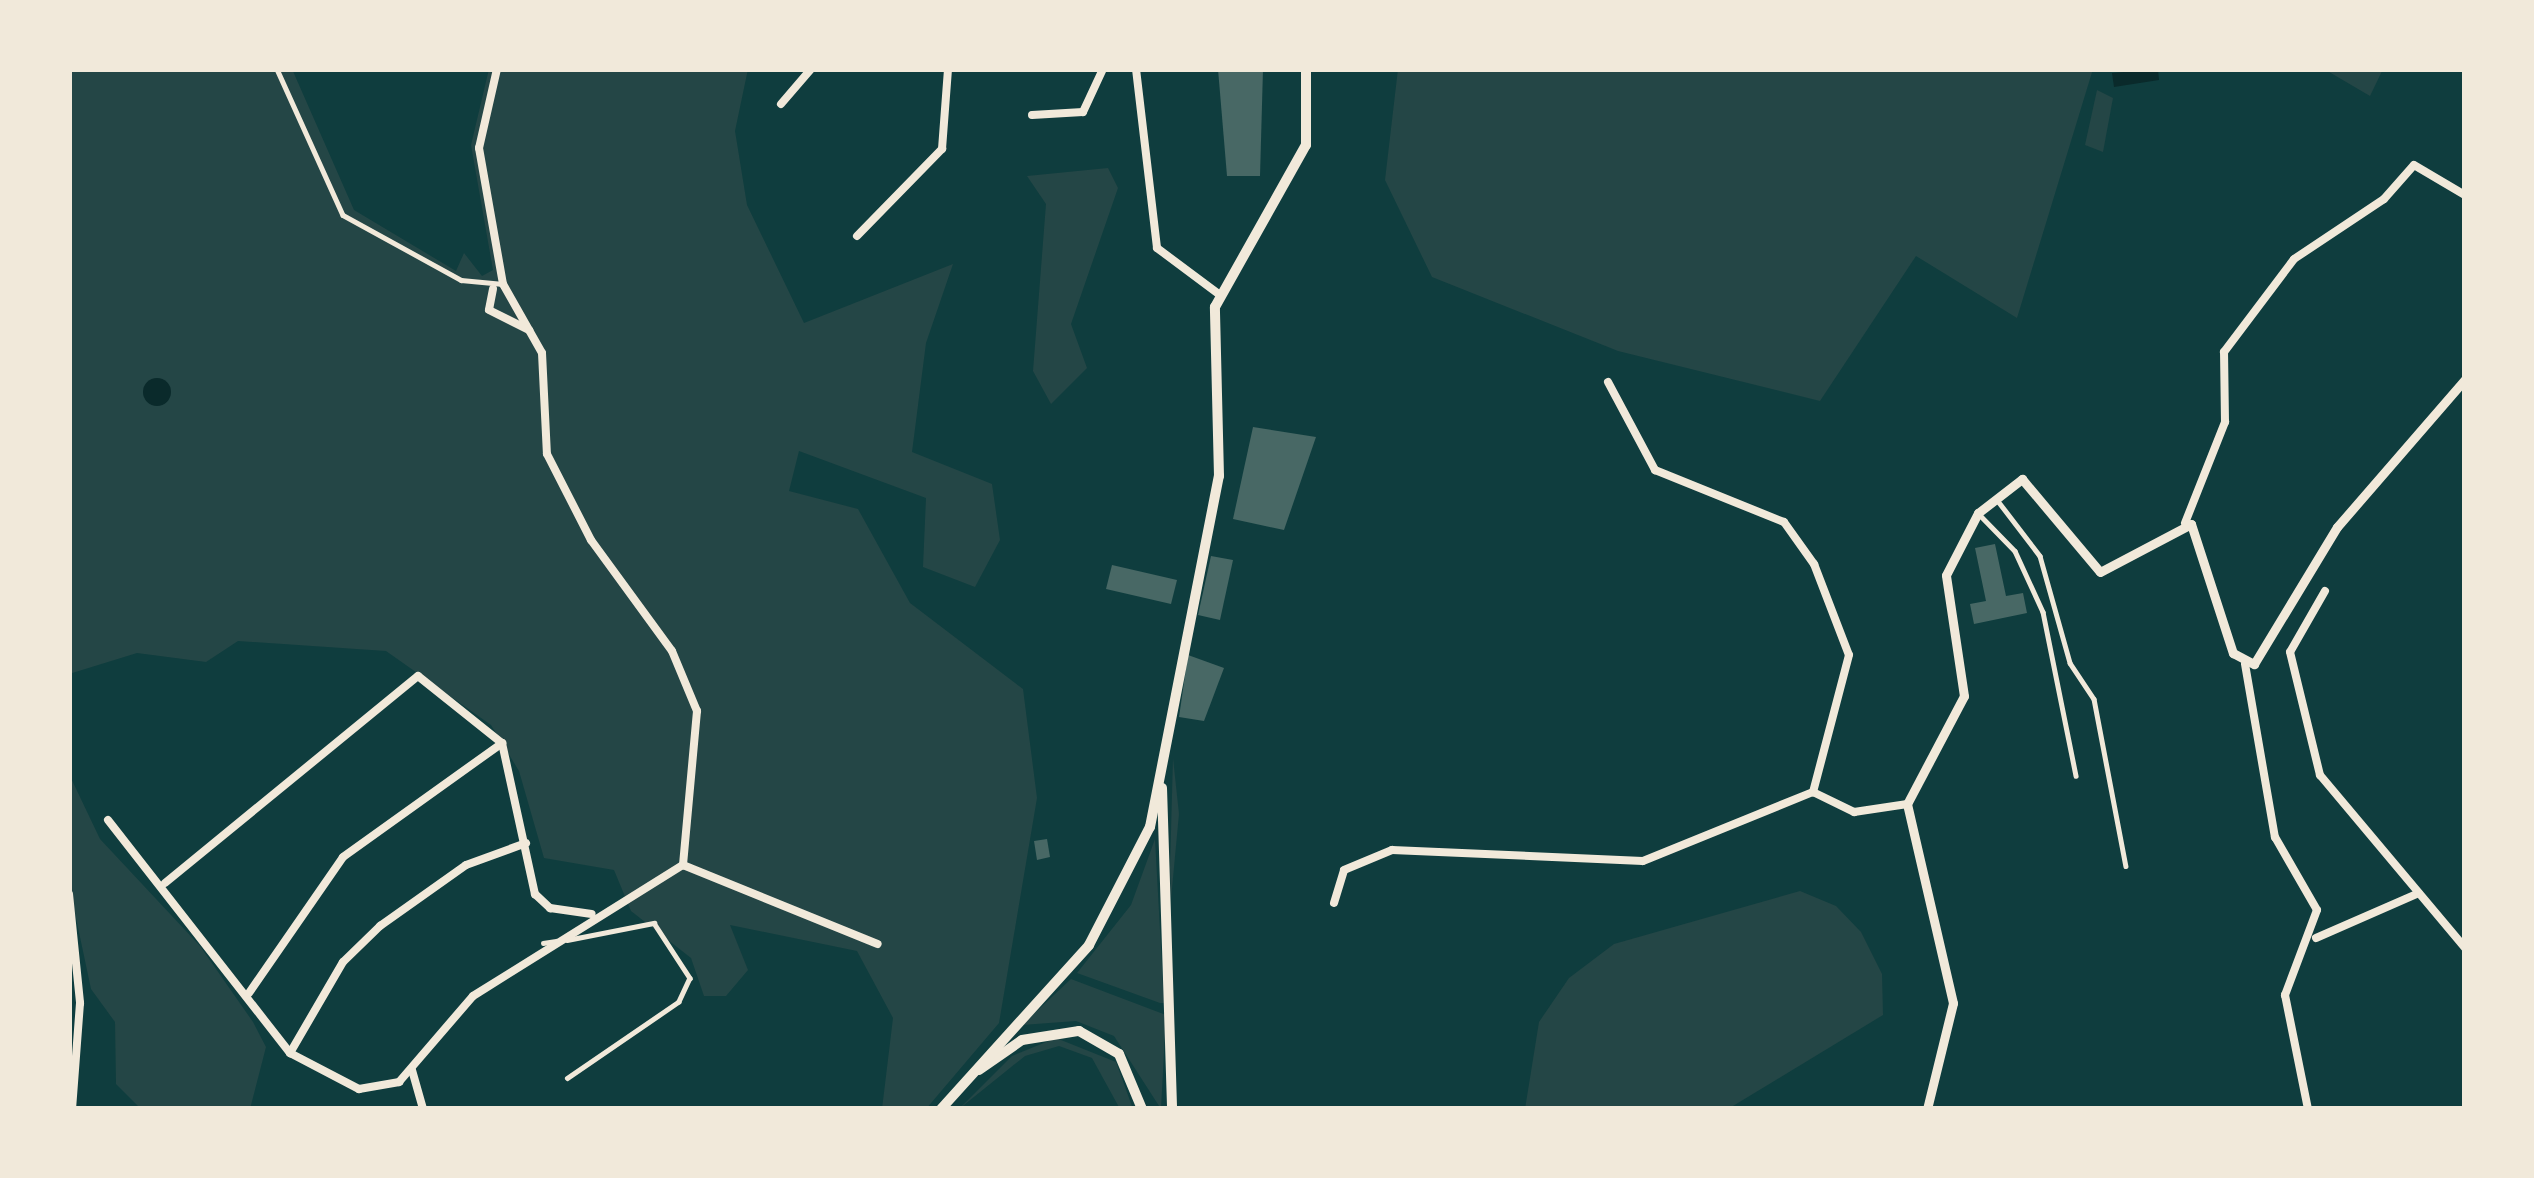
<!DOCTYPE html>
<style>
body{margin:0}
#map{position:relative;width:2534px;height:1178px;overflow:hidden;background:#0f3d3e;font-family:"Fira Sans Condensed",sans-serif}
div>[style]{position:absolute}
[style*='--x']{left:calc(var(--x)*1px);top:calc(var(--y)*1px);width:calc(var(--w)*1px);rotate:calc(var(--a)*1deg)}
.green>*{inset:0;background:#244646}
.water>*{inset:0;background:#0a2a2b}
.round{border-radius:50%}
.building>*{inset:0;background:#486865}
.service>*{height:4.5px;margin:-2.25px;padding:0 2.25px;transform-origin:2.25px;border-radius:2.25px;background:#f1e9da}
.minor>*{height:8px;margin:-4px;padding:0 4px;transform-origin:4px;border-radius:4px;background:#f1e9da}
.tertiary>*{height:9px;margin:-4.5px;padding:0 4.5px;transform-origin:4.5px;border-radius:4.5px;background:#f1e9da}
.secondary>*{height:10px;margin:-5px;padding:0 5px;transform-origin:5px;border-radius:5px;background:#f1e9da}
span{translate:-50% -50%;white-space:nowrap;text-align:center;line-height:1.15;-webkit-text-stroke:9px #f1e9da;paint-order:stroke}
.frame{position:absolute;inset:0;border:72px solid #f1e9da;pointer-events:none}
</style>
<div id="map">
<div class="green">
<div style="clip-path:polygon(69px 69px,292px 69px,354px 210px,456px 271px,464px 253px,482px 276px,493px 270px,471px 145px,489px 69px,748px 69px,735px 131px,747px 205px,804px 323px,953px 264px,926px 343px,912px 452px,992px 484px,1000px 540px,975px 587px,923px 567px,926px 498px,799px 451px,789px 491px,858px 509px,910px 603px,1023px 689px,1037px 798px,999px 1023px,926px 1109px,882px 1109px,893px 1018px,857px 951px,730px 925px,748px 970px,726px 996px,704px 996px,691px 958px,631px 911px,614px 870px,544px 858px,519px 771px,491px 725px,386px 651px,238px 641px,206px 662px,137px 653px,69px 674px)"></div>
<div style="clip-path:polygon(1398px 69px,2093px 69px,2017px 318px,1916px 256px,1820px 401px,1618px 351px,1432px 277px,1385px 180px)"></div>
<div style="clip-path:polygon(2324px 69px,2383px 69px,2370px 96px)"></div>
<div style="clip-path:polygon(2097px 90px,2113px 98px,2103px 152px,2085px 145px)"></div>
<div style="clip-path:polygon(1108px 168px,1118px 188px,1071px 324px,1087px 368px,1051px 404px,1033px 371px,1046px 204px,1027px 176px)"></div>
<div style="clip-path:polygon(1173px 758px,1179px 814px,1171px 899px,1170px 868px)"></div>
<div style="clip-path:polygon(69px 774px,100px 839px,200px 946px,253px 1022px,266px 1047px,250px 1109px,141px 1109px,116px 1084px,115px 1022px,91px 989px,69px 885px)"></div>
<div style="clip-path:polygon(1155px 839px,1164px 1003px,1160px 1003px,1077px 973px,1131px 905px)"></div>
<div style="clip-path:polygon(1800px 891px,1836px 906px,1861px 932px,1882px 974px,1883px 1015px,1728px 1109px,1525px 1109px,1539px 1022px,1569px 978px,1614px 944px)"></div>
<div style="clip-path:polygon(1071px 979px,1166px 1015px,1161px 1109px,1114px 1036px,1076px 1021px,1022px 1025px)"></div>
<div style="clip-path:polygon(1056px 1038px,1116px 1062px,1133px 1109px,1120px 1109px,1092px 1058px,1059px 1046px,1025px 1056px,959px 1109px,1012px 1056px)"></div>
</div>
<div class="water">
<div style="clip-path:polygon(2158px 69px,2159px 80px,2114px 87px,2112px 73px)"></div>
<div class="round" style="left:143px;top:378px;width:28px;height:28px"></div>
</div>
<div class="building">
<div style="clip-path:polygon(1218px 69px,1263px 69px,1260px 176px,1227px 176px)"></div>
<div style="clip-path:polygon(1253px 427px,1316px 437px,1284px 530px,1233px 519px)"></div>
<div style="clip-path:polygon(1995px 544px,2006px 596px,2023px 593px,2027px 613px,1974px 624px,1970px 604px,1986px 601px,1975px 548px)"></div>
<div style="clip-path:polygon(1211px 556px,1233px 560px,1220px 620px,1198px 615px)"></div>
<div style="clip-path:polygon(1112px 565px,1177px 580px,1171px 604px,1106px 589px)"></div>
<div style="clip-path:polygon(1188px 655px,1224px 668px,1204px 721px,1179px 717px)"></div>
<div style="clip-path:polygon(1047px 839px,1050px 857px,1037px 860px,1034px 841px)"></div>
</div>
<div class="service">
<div style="--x:277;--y:69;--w:160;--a:65.7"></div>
<div style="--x:343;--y:215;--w:135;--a:28.8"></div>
<div style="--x:461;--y:280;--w:42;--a:5.4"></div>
<div style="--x:1998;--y:501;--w:69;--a:52.6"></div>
<div style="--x:2040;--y:556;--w:111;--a:74.3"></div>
<div style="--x:2070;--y:663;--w:43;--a:56.3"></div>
<div style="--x:2094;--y:699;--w:170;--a:79.2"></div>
<div style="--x:1978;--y:513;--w:53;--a:45.8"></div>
<div style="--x:2015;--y:551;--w:67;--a:65.3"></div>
<div style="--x:2043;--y:612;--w:167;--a:78.6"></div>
<div style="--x:567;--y:940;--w:89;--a:-11.1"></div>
<div style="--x:654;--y:923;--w:66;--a:56.8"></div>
<div style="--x:690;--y:978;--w:26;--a:115"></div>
<div style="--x:679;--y:1002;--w:135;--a:145.6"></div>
<div style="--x:543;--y:943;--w:13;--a:-9"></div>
</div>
<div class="minor">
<div style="--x:497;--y:69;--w:81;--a:102.8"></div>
<div style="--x:479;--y:148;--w:138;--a:80"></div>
<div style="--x:503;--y:284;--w:79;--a:60.5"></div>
<div style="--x:542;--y:353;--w:101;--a:87.2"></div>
<div style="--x:547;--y:454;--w:97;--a:62.9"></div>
<div style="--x:591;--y:540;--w:137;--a:53.9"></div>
<div style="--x:672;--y:651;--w:65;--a:67.4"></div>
<div style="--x:697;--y:711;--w:155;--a:95.2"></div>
<div style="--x:683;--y:865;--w:210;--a:22.1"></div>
<div style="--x:1136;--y:69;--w:180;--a:83.3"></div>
<div style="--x:1157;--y:248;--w:79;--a:36.7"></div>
<div style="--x:781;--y:104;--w:46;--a:-49.4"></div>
<div style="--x:1032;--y:115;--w:51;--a:-3.4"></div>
<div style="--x:1083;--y:112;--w:47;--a:-65.1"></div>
<div style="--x:857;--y:236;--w:122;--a:-45.7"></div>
<div style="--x:942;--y:149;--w:80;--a:-85.7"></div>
<div style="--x:493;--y:289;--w:21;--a:101"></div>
<div style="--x:489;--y:310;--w:45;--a:26.6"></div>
<div style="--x:1608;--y:382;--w:100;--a:61.9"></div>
<div style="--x:1655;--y:470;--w:139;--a:22"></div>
<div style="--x:1784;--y:522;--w:52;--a:54.5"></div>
<div style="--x:1814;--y:564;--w:97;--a:69"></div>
<div style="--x:1849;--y:655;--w:142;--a:104.7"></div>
<div style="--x:2185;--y:523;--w:109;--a:-68.4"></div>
<div style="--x:2225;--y:422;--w:70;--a:-90.8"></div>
<div style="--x:2224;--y:352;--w:116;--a:-53"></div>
<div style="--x:2294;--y:259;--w:108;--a:-33.7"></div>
<div style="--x:2384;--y:199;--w:45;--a:-48.6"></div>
<div style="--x:2414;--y:165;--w:59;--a:30.5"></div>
<div style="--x:2325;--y:591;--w:70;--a:119.8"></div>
<div style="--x:2290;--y:652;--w:127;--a:76.3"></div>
<div style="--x:2320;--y:775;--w:226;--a:50"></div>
<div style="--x:2245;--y:664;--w:176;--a:80.2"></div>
<div style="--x:2275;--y:837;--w:84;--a:60.1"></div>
<div style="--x:2317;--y:910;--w:91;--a:110.6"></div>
<div style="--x:2285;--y:995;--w:116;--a:78.6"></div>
<div style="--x:108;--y:820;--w:296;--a:52"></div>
<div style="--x:290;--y:1053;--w:78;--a:27.6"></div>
<div style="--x:359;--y:1089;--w:41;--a:-9.9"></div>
<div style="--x:399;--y:1082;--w:113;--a:-49.3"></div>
<div style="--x:473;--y:996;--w:248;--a:-32"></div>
<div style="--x:165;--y:883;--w:327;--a:-39.3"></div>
<div style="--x:418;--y:676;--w:107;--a:38.6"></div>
<div style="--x:502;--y:743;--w:155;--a:77.7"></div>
<div style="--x:535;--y:894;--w:21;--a:43"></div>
<div style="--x:550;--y:908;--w:42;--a:8.1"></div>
<div style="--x:69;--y:894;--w:110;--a:84.2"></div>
<div style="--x:80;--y:1003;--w:106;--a:94.3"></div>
<div style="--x:1334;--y:903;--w:34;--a:-73"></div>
<div style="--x:1344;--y:870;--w:52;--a:-22.6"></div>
<div style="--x:1392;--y:850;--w:251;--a:2.5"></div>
<div style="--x:1643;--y:861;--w:183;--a:-22.1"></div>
<div style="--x:1813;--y:792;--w:46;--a:26"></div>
<div style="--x:1854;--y:812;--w:54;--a:-8.6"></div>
<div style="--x:2316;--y:938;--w:112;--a:-23.6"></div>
<div style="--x:249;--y:993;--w:165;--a:-55.3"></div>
<div style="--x:343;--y:857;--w:196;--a:-35.6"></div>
<div style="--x:290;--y:1053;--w:105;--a:-59.8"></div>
<div style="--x:343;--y:962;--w:52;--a:-44.2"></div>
<div style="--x:380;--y:926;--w:105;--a:-35.3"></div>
<div style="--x:466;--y:865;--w:64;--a:-20.1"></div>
<div style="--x:412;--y:1070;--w:41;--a:74.2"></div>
</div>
<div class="tertiary">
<div style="--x:1927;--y:1109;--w:109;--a:-76.2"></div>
<div style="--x:1953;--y:1003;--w:204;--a:-103"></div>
<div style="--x:1907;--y:804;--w:122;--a:-62.2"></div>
<div style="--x:1964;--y:696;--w:122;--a:-98.5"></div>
<div style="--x:1946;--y:575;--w:70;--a:-62.7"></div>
<div style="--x:1978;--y:513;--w:56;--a:-37.7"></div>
<div style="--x:2022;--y:479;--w:121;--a:50"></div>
<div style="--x:2100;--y:572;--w:103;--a:-27.8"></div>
<div style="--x:2191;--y:524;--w:136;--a:72"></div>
<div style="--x:2233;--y:653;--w:24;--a:28"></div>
<div style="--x:2254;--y:664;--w:160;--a:-58.8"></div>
<div style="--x:2337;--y:527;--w:196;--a:-49.1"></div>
</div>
<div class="secondary">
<div style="--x:1162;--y:788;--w:321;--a:88.2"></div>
<div style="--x:979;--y:1070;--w:52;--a:-34.9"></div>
<div style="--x:1022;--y:1040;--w:58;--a:-9"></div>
<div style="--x:1079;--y:1031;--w:46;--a:29.9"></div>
<div style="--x:1119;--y:1054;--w:60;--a:67.3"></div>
<div style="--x:941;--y:1109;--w:221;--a:-47.9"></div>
<div style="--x:1089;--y:945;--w:133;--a:-62.7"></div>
<div style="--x:1150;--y:827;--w:358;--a:-78.9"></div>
<div style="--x:1219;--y:476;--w:169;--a:-91.4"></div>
<div style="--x:1215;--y:307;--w:186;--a:-60.7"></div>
<div style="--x:1306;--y:145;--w:76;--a:-90"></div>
</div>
<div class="frame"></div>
</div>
